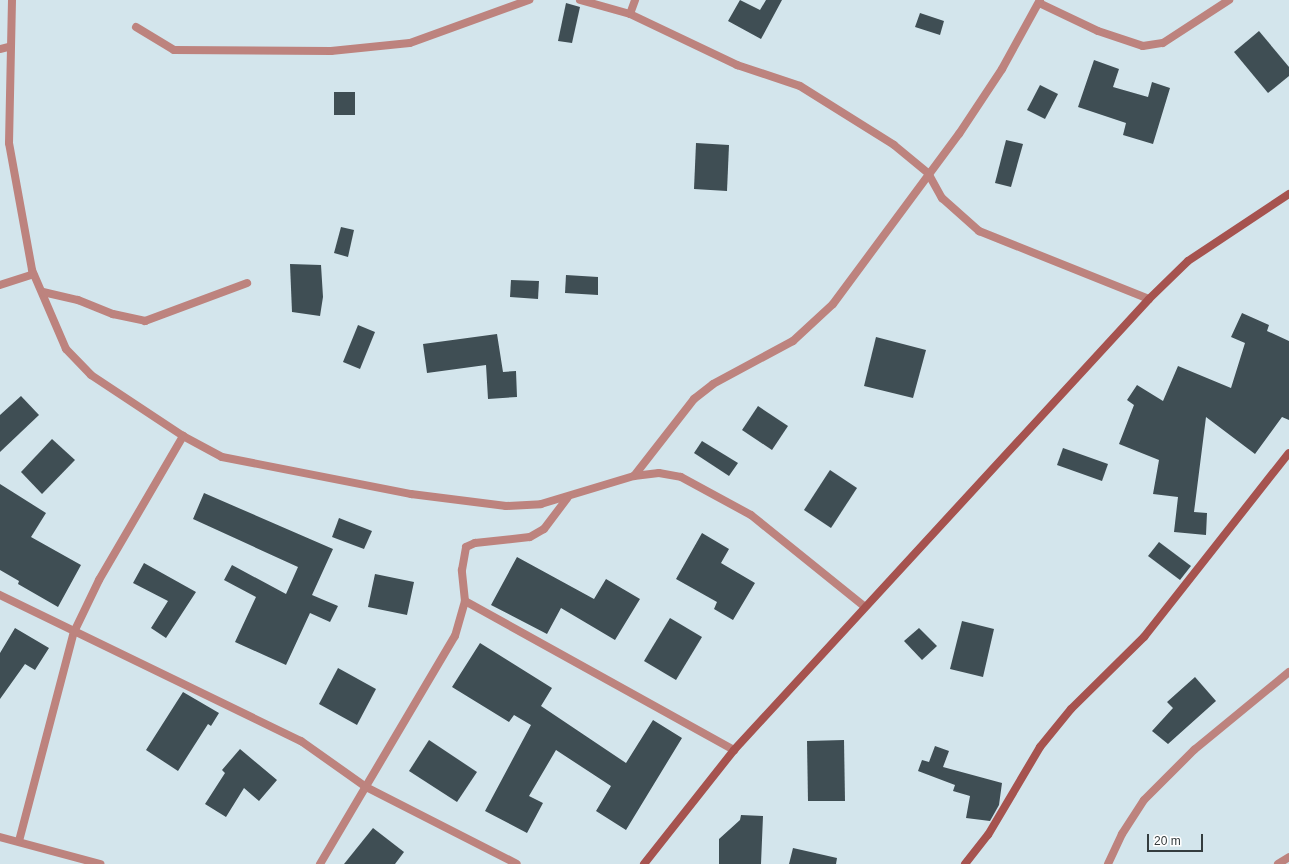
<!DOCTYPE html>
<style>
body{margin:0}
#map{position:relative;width:1289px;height:864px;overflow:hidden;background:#d3e5ec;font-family:Helvetica,sans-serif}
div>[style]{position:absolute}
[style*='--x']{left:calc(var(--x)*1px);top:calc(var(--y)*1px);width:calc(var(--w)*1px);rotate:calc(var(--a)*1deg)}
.building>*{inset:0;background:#3f4e54}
.street>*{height:8px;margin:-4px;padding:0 4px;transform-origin:4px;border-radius:4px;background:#bd837e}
.secondary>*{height:8px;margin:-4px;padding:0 4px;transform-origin:4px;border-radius:4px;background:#a6534f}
span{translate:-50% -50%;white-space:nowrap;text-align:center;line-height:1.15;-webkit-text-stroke:4px #fff;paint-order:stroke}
.scale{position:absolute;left:1147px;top:834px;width:56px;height:18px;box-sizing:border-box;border:2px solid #343c3e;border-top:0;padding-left:5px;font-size:12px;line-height:14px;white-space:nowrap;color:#343c3e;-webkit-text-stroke:3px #fff;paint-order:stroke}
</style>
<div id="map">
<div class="building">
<div style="clip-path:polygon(740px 0,760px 10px,766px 0,782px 0,761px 39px,728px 21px)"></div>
<div style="clip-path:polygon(566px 3px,580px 7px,572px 43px,558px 41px)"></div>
<div style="clip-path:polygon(920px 13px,944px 21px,940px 35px,915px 27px)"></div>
<div style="clip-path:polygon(1259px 31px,1289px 67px,1289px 76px,1268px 93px,1234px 52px)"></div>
<div style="clip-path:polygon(1094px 60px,1119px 69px,1113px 87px,1148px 97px,1152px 82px,1170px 88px,1153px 144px,1123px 135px,1126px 123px,1078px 107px)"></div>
<div style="clip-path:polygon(1040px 85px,1058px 94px,1045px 119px,1027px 110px)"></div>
<div style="clip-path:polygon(334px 92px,355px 92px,355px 115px,334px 115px)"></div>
<div style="clip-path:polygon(1006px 140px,1023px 144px,1011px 187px,995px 183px)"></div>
<div style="clip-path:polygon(696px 143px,729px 145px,727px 191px,694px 189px)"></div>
<div style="clip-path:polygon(341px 227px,354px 230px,348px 257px,334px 253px)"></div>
<div style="clip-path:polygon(290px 264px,321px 265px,323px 297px,320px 316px,292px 312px)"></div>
<div style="clip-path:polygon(566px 275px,598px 277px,598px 295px,565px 293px)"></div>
<div style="clip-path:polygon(511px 280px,539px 281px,538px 299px,510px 297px)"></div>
<div style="clip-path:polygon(1242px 313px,1269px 325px,1267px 331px,1289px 341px,1289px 420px,1282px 417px,1255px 454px,1206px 417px,1194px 512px,1207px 513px,1206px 535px,1174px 532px,1178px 497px,1153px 494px,1159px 460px,1119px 444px,1134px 405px,1127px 400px,1137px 385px,1163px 401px,1178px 366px,1231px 388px,1245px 343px,1231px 337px)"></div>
<div style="clip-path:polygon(358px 325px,375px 332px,360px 369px,343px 362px)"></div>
<div style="clip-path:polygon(497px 334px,503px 372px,516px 371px,517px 397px,488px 399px,486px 365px,427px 373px,423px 344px)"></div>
<div style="clip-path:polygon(876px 337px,926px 350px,913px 398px,864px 386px)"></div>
<div style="clip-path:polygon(21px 396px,39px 415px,0 452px,0 415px)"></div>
<div style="clip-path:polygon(758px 406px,788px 426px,772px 450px,742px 430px)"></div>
<div style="clip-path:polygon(52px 439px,75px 460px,42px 494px,21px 472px)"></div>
<div style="clip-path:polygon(702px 441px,738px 463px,729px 476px,694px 453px)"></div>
<div style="clip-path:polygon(1063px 448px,1108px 464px,1102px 481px,1057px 465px)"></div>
<div style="clip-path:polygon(830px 470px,857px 488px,831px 528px,804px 510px)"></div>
<div style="clip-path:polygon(0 484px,46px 513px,31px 537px,81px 565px,58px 607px,18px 584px,19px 581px,0 570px)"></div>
<div style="clip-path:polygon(204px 493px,333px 549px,312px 595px,338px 606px,330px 622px,310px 613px,286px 665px,235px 642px,256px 597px,224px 580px,232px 565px,286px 594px,298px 567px,193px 519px)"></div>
<div style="clip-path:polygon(339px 518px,372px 531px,364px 549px,332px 537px)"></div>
<div style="clip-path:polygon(702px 533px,729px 549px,721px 563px,755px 583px,733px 620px,714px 609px,717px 602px,676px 579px)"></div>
<div style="clip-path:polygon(1159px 542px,1191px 566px,1180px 580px,1148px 556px)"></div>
<div style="clip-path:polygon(517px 557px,594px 599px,606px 579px,640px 599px,615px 640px,561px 608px,547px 634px,491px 605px)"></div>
<div style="clip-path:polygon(144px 563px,196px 592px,166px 638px,151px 628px,168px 601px,133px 583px)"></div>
<div style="clip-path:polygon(375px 574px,414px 582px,407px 615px,368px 607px)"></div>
<div style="clip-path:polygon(670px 618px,702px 637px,676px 680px,644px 661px)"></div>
<div style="clip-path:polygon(962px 621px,994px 629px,983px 677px,950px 669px)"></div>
<div style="clip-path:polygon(15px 628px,49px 648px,35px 670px,25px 664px,0 699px,0 653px)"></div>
<div style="clip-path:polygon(919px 628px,937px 646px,922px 660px,904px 641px)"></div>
<div style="clip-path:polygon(480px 643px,552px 688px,541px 706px,626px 763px,653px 720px,682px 738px,626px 830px,596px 811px,611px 786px,556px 750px,529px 796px,543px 803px,527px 833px,485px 811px,531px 725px,514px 715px,509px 722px,452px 687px)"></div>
<div style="clip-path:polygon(338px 668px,376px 689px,357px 725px,319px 704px)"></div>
<div style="clip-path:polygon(1195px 677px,1216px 701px,1168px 744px,1152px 731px,1173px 708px,1167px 702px)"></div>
<div style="clip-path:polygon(183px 692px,219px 713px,211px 726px,208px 724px,178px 771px,146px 750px)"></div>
<div style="clip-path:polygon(429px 740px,477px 772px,457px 802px,409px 771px)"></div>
<div style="clip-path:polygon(844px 740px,845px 801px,808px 801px,807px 741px)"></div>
<div style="clip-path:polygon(935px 746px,949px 751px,943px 767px,1002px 783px,999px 805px,990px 821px,966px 818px,970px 796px,953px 791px,955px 785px,918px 771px,922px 760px,929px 762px)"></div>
<div style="clip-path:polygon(240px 749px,277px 780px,259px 801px,244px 788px,226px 817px,205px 804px,225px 773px,222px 770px)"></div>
<div style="clip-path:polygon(741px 815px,763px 816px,761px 864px,719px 864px,719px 839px,740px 820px)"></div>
<div style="clip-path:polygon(373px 828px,404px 852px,395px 864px,344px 864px)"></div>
<div style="clip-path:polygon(793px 848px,837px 858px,836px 864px,789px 864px)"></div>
</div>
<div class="street">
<div style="--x:12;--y:0;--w:143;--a:91.2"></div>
<div style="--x:9;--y:143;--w:129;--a:79.7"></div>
<div style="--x:32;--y:270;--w:86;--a:66.7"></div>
<div style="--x:66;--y:349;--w:36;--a:46"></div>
<div style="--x:91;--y:375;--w:110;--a:33.5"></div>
<div style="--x:183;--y:436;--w:44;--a:28.3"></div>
<div style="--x:222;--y:457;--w:193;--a:11.1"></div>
<div style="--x:411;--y:494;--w:96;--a:7.2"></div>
<div style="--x:506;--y:506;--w:35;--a:-3"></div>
<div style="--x:541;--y:504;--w:97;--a:-16.8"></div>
<div style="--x:634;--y:476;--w:25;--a:-7"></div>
<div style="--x:659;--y:473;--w:22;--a:10"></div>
<div style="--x:681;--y:477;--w:80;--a:28.5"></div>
<div style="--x:751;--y:515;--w:146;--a:38.9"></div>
<div style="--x:580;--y:0;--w:52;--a:15.6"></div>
<div style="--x:630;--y:14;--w:119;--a:25.5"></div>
<div style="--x:737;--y:65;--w:66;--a:18.4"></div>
<div style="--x:800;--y:86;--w:111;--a:32.1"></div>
<div style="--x:894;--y:145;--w:44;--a:39.5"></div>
<div style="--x:928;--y:173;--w:29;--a:61"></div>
<div style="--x:942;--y:198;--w:50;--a:41.7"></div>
<div style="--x:979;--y:231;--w:183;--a:21.8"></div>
<div style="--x:1039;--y:3;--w:65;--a:25.4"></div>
<div style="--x:1098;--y:31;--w:47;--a:18.4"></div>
<div style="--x:1143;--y:46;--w:20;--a:-9"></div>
<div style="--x:1163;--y:43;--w:79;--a:-33.1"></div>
<div style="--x:630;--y:14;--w:15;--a:-70"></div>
<div style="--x:136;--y:27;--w:44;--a:31.2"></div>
<div style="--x:174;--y:50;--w:157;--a:0.4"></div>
<div style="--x:331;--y:51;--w:79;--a:-5.8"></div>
<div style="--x:410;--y:43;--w:127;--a:-19.9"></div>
<div style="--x:0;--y:49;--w:9;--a:-13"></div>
<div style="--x:0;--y:285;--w:35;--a:-18"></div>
<div style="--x:43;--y:292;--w:36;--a:13"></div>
<div style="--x:78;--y:300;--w:38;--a:22"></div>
<div style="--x:113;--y:314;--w:33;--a:12"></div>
<div style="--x:145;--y:321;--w:109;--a:-20.4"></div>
<div style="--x:634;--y:476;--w:98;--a:-52.1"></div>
<div style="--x:694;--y:399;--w:24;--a:-38"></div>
<div style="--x:713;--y:384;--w:91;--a:-28.3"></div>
<div style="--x:793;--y:341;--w:54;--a:-42.8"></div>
<div style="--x:833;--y:304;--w:212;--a:-53.5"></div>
<div style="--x:959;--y:134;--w:78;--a:-56.5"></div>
<div style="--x:1002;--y:69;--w:79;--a:-61.2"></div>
<div style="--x:0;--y:595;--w:335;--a:25.9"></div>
<div style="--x:301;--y:741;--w:80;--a:35.3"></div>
<div style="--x:366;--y:787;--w:169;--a:27"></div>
<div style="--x:465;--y:601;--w:31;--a:-96"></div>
<div style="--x:462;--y:570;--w:23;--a:-80"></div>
<div style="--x:466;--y:547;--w:10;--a:-24"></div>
<div style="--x:475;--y:543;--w:55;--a:-6.2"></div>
<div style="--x:530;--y:537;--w:16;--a:-30"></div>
<div style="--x:544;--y:529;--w:39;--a:-53"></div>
<div style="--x:0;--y:837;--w:104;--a:15.1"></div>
<div style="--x:19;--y:841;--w:216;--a:-75.3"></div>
<div style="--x:74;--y:632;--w:58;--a:-64.3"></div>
<div style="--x:99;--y:580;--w:167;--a:-59.7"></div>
<div style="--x:320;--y:864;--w:265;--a:-59.4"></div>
<div style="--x:455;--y:636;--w:36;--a:-74"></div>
<div style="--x:465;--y:601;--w:308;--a:29"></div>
<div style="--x:1108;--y:864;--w:33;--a:-65"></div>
<div style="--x:1122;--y:834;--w:40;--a:-57.1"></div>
<div style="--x:1144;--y:800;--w:71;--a:-45"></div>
<div style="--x:1194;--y:750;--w:123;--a:-39.4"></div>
<div style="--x:1278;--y:864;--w:13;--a:-32"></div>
</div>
<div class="secondary">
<div style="--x:644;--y:864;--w:145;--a:-51.7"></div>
<div style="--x:734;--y:750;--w:613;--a:-47.38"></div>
<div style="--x:1149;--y:299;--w:54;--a:-44.3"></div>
<div style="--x:1188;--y:261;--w:121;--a:-33.6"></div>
<div style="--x:965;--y:864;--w:37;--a:-52"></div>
<div style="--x:988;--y:835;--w:102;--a:-59.4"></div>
<div style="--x:1040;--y:747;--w:49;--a:-50.8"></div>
<div style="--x:1071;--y:709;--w:103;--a:-44.6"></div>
<div style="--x:1144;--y:637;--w:234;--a:-51.8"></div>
</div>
<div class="scale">20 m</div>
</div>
